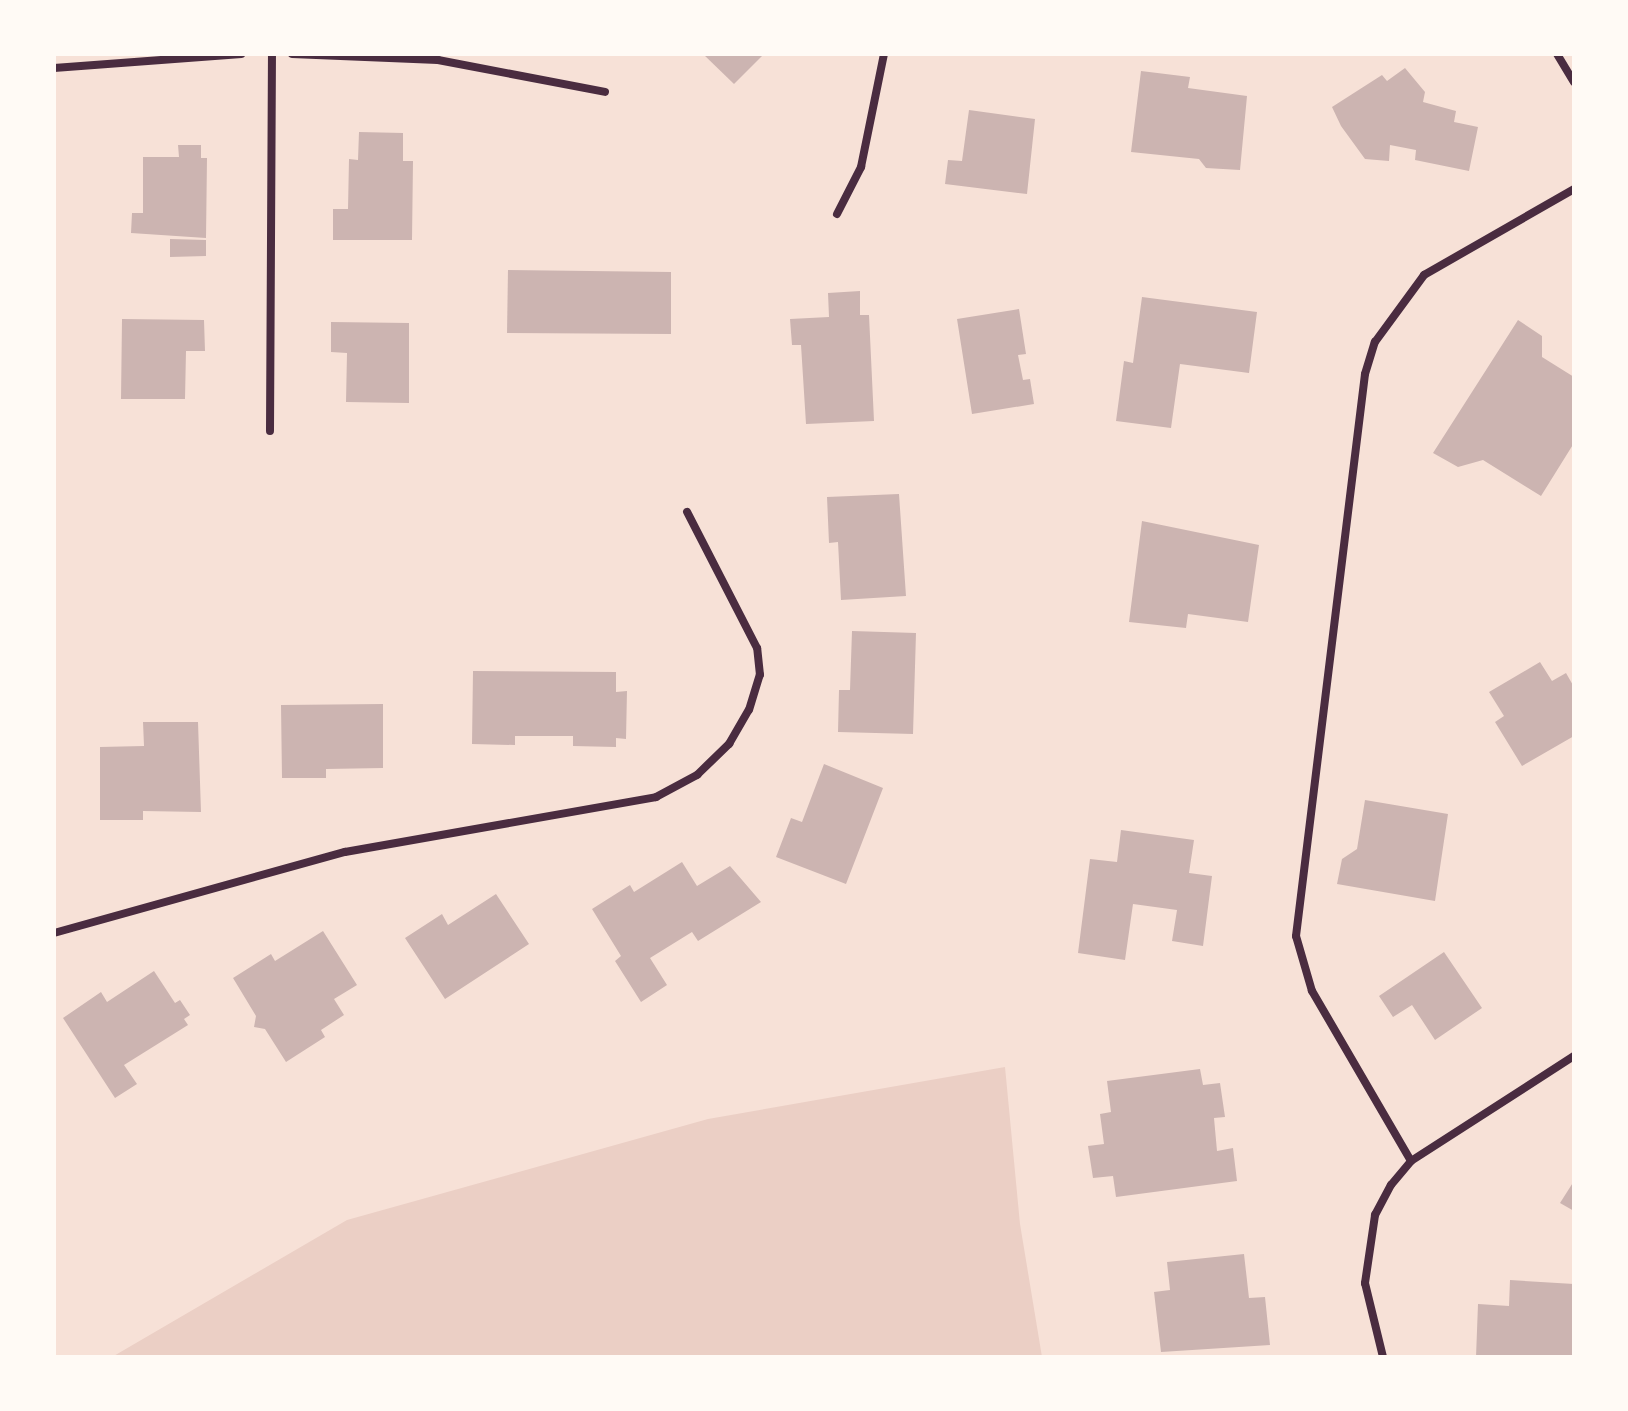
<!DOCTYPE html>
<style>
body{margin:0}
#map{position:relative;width:1628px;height:1411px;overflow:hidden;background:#f7e1d7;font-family:"Exo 2",sans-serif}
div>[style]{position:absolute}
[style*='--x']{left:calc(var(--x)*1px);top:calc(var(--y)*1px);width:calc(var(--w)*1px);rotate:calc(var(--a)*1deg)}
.green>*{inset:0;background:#ebcfc5}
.building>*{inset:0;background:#ccb4b1}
.minor>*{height:8px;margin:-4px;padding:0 4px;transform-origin:4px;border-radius:4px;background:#4a2c40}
span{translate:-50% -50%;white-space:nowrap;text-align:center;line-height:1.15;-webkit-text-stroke:6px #fffaf5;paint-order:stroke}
.frame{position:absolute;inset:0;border:56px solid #fffaf5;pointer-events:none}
</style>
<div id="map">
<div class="green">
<div style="clip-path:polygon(1005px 1067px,1020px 1224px,1042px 1357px,112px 1357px,347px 1220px,708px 1119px)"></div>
</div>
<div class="building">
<div style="clip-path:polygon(703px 54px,764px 54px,734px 84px)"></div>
<div style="clip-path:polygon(1405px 68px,1425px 92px,1423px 102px,1456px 111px,1454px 122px,1478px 127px,1469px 171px,1415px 160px,1416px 150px,1390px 145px,1389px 161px,1365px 159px,1341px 126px,1332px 107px,1382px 75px,1387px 81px)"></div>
<div style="clip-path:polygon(1141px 71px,1190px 77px,1188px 88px,1247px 96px,1240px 170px,1206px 168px,1199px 159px,1131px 152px)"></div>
<div style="clip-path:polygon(969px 110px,1035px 119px,1027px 194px,945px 184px,948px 160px,962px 161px)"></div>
<div style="clip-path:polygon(359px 132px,403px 133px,403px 161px,413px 161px,412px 240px,333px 240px,333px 209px,348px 209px,349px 159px,358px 160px)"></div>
<div style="clip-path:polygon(178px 145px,201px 145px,201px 158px,207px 158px,206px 238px,131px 233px,132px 213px,143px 213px,143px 157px,179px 157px)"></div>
<div style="clip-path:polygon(170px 239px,206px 240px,206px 256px,170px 257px)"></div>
<div style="clip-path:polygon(508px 270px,671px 272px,671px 334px,507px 333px)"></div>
<div style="clip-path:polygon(860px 291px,860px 315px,869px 315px,874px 421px,806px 424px,801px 345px,792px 345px,790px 319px,829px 317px,828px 293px)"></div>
<div style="clip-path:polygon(1142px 297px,1257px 312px,1249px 373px,1180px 364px,1171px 428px,1116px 421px,1124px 361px,1133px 363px)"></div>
<div style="clip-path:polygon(1019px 309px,1026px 354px,1018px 355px,1023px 380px,1030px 379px,1034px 404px,972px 414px,957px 319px)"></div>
<div style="clip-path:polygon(122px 319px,204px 320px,205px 351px,186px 351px,185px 399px,121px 399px)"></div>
<div style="clip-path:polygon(1518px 320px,1542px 336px,1542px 357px,1574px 377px,1574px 443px,1541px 496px,1483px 460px,1458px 467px,1433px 453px)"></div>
<div style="clip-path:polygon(331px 322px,409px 323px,409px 403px,346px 402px,347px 353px,331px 352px)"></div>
<div style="clip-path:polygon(899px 494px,906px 596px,841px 600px,838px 542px,829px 543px,827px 497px)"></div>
<div style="clip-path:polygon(1142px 521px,1259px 545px,1248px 622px,1188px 614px,1186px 628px,1129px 622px)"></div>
<div style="clip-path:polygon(852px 631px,916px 633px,913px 734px,838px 732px,839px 690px,850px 690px)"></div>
<div style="clip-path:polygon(1540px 662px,1552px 681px,1566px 673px,1574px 687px,1574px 736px,1522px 766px,1495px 722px,1504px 716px,1489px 692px)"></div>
<div style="clip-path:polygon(473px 671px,616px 672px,616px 692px,627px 691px,626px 739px,616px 738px,616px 747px,573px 746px,573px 736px,515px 736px,515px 745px,472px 744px)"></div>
<div style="clip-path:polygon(383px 704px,383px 768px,326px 769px,326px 778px,282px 778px,281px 705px)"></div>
<div style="clip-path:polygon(143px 722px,198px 722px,201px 812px,143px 811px,143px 820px,100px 820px,100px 747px,144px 746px)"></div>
<div style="clip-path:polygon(824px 764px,883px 788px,846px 884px,776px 857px,791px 818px,802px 822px)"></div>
<div style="clip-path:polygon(1365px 800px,1448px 814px,1435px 901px,1337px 884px,1342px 859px,1357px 849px)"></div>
<div style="clip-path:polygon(1121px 830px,1194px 840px,1189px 873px,1212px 876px,1203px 946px,1172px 941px,1177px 910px,1133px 904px,1125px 960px,1078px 953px,1090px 859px,1117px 862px)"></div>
<div style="clip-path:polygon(682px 862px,697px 886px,730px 866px,761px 902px,698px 941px,692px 932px,650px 958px,667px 985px,641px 1002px,615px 961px,621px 956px,592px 909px,630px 885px,634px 892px)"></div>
<div style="clip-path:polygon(496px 894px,529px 944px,445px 999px,405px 938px,442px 914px,448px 925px)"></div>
<div style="clip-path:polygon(323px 931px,357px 985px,334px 999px,344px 1015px,321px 1030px,325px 1037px,286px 1062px,265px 1029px,254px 1027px,256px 1016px,233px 978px,271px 954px,275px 961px)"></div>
<div style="clip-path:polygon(1444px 952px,1482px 1008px,1435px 1040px,1412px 1005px,1393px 1017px,1379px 996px)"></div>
<div style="clip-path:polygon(154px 971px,175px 1003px,180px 1000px,190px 1015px,184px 1019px,188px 1025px,124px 1065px,137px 1084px,115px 1098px,63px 1018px,101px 992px,107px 1002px)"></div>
<div style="clip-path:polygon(1200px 1069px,1203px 1085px,1220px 1083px,1225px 1117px,1214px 1118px,1217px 1151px,1233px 1148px,1237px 1181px,1116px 1197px,1113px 1176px,1093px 1178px,1088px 1146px,1104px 1144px,1100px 1114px,1111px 1112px,1107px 1081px)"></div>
<div style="clip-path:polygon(1574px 1181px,1574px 1211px,1560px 1203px)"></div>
<div style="clip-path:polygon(1244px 1254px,1249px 1298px,1265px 1297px,1270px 1345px,1161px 1352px,1154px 1292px,1170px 1290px,1167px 1262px)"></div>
<div style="clip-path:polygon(1510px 1280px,1574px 1284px,1572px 1357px,1476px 1357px,1478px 1304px,1509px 1306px)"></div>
</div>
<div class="minor">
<div style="--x:292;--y:54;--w:146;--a:2.4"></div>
<div style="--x:438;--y:60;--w:170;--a:10.8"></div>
<div style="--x:1557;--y:54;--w:33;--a:59"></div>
<div style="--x:54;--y:68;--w:188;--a:-4.3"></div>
<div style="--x:837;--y:214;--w:53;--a:-62.9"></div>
<div style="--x:861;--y:167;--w:115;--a:-78.5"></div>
<div style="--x:270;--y:431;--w:377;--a:-89.7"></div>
<div style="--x:54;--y:933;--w:302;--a:-15.6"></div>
<div style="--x:345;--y:852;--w:316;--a:-10"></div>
<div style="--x:656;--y:797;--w:47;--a:-28.2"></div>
<div style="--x:697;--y:775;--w:45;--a:-44.1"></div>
<div style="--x:729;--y:744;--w:39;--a:-60"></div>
<div style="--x:749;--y:710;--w:37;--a:-73"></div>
<div style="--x:760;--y:675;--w:27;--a:-96"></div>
<div style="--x:757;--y:648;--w:153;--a:-117.2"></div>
<div style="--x:1411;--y:1161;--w:197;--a:-120.2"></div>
<div style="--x:1312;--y:991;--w:57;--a:-106.2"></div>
<div style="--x:1296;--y:936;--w:566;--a:-83"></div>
<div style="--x:1365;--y:374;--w:34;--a:-73"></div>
<div style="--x:1375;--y:342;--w:83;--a:-53.8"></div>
<div style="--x:1424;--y:275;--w:173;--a:-29.8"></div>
<div style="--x:1383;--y:1357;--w:76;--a:-103.7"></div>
<div style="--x:1365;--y:1283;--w:69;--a:-81.6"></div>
<div style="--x:1375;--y:1215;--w:34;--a:-62"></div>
<div style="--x:1391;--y:1185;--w:31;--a:-50"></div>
<div style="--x:1411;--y:1161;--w:194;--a:-32.8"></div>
</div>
<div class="frame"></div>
</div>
